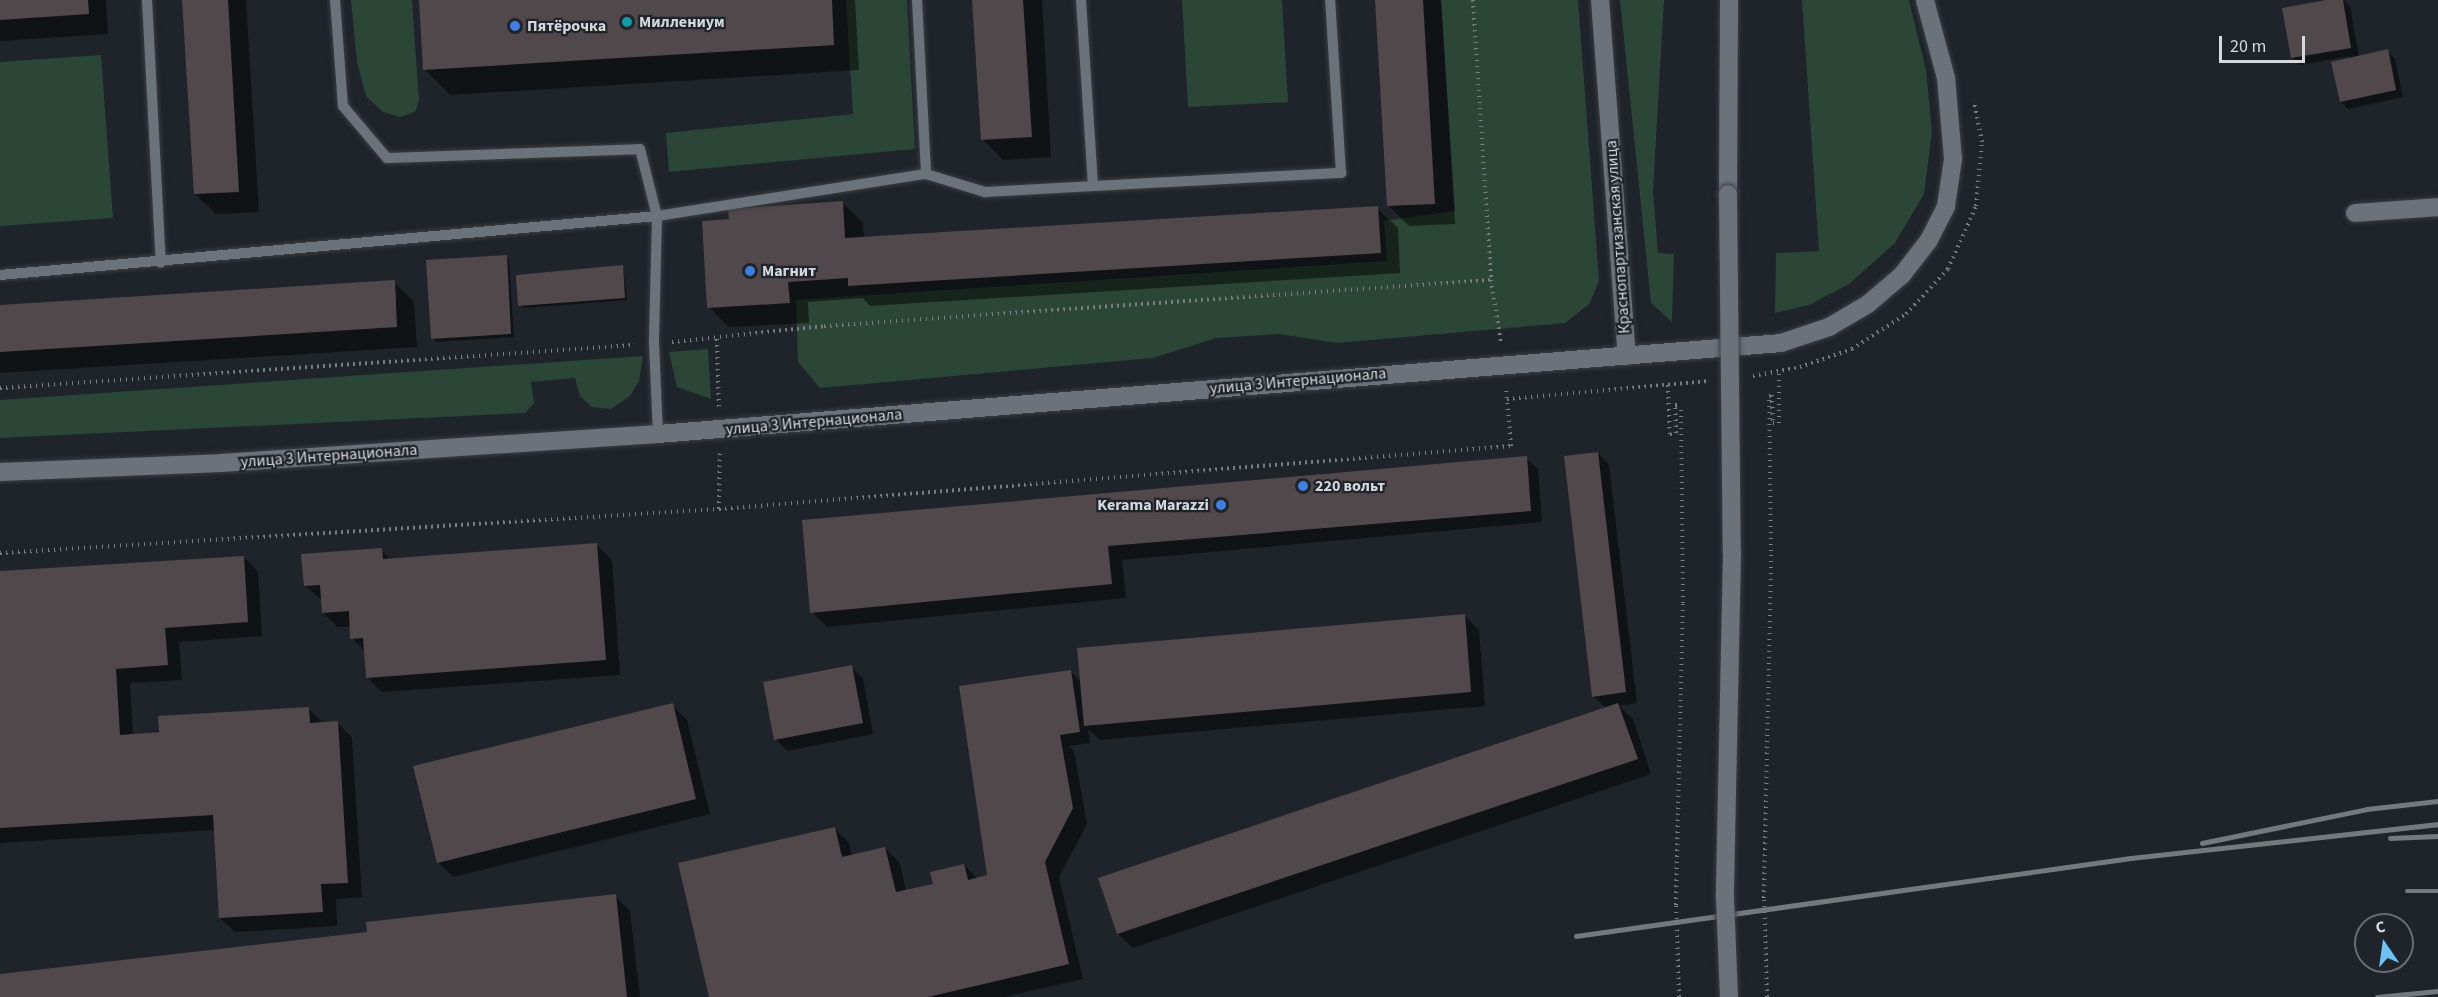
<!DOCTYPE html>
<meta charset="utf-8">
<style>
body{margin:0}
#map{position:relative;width:2438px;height:997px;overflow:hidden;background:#1f242a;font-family:"Source Sans 3",sans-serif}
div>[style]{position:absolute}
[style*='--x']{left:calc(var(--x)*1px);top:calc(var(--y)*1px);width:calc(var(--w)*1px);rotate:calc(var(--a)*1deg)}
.green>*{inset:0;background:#2b4536}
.shadow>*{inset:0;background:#0007}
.building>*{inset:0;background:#51484b}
.path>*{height:4px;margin-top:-2px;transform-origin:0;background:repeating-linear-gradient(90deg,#787d82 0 1.5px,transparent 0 6px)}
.roads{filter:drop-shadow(0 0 2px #3a3e43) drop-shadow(0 0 2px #3a3e43)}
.service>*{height:10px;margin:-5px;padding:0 5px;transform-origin:5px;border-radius:5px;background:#6b7279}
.minor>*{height:18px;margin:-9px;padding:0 9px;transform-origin:9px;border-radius:9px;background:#6b7279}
.secondary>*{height:18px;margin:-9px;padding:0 9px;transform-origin:9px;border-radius:9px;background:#6b7279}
.rail>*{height:4.5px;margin:-2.25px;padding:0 2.25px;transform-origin:2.25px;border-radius:2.25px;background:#74797e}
.path-bridge>*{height:4px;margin-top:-2px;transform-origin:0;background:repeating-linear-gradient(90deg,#787d82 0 1.5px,transparent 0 6px)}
.bridges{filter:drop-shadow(0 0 2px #3a3e43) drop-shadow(0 0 2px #3a3e43)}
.secondary-bridge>*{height:18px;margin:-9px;padding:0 9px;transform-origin:9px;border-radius:9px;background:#6b7279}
.dots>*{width:16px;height:16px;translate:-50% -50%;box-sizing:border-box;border:3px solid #1f242a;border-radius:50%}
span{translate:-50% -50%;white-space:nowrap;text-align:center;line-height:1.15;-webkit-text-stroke:4.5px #1f242a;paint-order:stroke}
.poi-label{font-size:16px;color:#d5d9dd;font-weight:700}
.left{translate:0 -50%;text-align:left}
.right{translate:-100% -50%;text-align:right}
.street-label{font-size:16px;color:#d5d9dd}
.north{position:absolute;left:2354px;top:913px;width:60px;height:60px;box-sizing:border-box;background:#1f242a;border:2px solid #686c72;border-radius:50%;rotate:347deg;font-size:16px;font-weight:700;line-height:24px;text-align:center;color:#d5d9dd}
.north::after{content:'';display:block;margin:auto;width:21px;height:27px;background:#6ec2f3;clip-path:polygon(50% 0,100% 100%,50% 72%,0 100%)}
.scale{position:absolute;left:2219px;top:36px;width:86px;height:27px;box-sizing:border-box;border:3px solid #d5d9dd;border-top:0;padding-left:8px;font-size:18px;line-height:21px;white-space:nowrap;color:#d5d9dd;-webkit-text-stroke:4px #1f242a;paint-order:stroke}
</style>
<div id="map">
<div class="green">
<div style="clip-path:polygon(351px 0,412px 0,419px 101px,415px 112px,400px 117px,383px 112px,366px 96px,357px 62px)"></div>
<div style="clip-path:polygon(846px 0,907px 0,915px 149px,669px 172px,666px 133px,853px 114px)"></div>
<div style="clip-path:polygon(1182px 0,1282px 0,1288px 102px,1188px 107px)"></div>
<div style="clip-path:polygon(1441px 0,1578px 0,1599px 281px,1589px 304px,1565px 323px,1337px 343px,1279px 334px,1216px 338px,1153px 358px,820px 388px,798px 362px,796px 300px,1387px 261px,1384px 221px,1455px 211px)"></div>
<div style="clip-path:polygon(1620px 0,1664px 0,1653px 191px,1658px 253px,1674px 254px,1672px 322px,1651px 303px)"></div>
<div style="clip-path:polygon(1802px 0,1909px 0,1926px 70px,1932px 132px,1924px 194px,1895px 243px,1849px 284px,1809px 305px,1775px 313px,1776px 253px,1819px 251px)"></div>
<div style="clip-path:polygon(101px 55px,113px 218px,0 226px,0 62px)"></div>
<div style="clip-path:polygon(708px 349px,711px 399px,677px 387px,669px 352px)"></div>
<div style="clip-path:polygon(643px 356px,639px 381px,630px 396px,611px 409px,592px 407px,580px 396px,575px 378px,531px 382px,534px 403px,525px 413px,0 438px,0 400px)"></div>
</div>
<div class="shadow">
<div style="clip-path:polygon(0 0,106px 0,108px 34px,0 41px)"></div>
<div style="clip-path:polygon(184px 0,246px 0,259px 212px,216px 214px,195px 194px)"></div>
<div style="clip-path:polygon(420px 0,855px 0,859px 70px,450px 95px,424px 69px)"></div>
<div style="clip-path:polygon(974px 0,1042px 0,1051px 157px,1003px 160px,982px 139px)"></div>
<div style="clip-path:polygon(1376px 0,1441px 0,1455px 224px,1409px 226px,1389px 206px)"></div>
<div style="clip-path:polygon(2334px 0,2344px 0,2350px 6px,2359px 57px,2387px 51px,2395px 59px,2403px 97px,2348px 109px,2341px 102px,2350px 56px,2300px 65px,2292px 57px)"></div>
<div style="clip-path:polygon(843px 203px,863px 223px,864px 239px,1377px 208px,1398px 228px,1400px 273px,870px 306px,863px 298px,808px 302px,809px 323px,729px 327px,709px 307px,730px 221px)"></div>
<div style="clip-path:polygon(506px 256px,509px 260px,514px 337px,436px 342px,433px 338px)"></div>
<div style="clip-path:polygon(623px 267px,627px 300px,523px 308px,519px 305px)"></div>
<div style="clip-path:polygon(394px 282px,414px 302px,417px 347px,0 373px,0 306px)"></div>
<div style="clip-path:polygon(1598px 453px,1609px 465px,1637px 703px,1619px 706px,1633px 719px,1651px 774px,1133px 948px,1118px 934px,1606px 708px,1593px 696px)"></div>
<div style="clip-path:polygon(1526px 458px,1538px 469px,1542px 522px,1122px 560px,1126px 598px,827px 627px,812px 612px,803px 522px)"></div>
<div style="clip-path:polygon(597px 545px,612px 560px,620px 675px,382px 692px,367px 677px,366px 652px,352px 638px,351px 627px,338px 627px,323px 613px,322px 600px,305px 586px,381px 550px,391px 560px)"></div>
<div style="clip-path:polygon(244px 557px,258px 572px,262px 636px,179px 642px,182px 680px,130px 683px,133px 735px,308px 708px,324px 724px,338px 723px,352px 738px,362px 897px,336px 899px,337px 926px,235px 932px,220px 918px,215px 830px,0 843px,0 572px)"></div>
<div style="clip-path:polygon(1464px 615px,1479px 630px,1485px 706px,1100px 740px,1088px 729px,1090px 743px,1069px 746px,1074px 751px,1087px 824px,1059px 877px,1083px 979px,1004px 997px,711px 997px,834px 828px,849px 843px,852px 856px,885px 848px,900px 863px,906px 891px,935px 885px,964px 865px,978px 879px,989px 877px,1070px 671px,1081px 682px)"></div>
<div style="clip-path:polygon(851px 667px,863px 678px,873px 734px,787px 751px,776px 739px)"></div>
<div style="clip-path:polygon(672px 705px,687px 720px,710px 814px,453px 877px,438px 862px)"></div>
<div style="clip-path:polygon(615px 896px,630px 911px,640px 997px,0 997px,0 975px,368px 934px)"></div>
</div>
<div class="building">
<div style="clip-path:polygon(0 0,88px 0,89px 14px,0 20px)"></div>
<div style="clip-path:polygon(182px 0,228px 0,239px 192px,194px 194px)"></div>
<div style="clip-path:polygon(419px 0,832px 0,834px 45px,423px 70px)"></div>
<div style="clip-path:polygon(972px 0,1023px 0,1032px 137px,981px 140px)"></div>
<div style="clip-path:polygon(1375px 0,1423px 0,1435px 204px,1387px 206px)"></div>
<div style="clip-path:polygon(2326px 0,2343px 0,2351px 48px,2291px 58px,2282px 8px)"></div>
<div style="clip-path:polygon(2388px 49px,2396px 90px,2340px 102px,2331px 62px)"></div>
<div style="clip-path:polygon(843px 201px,845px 238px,1378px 206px,1381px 253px,848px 286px,848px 278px,788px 282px,790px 303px,707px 308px,702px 221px,729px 219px,728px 209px)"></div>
<div style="clip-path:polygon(507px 255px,511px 334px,431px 339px,426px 260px)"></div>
<div style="clip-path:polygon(623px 265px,625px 298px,518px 306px,516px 275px)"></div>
<div style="clip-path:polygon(395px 280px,397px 327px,0 352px,0 305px)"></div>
<div style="clip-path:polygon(1598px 452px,1626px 692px,1592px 697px,1564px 456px)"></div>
<div style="clip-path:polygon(1527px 456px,1531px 511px,1108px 546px,1112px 584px,810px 613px,802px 520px)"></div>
<div style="clip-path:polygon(597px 543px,606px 660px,366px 678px,363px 638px,350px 639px,349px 611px,322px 613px,320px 585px,304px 586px,301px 554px,382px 548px,383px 559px)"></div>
<div style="clip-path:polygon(244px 556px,248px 622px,165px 628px,168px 665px,116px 669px,120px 735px,159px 732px,158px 716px,309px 707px,310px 723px,338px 721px,348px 883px,321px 884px,323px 912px,219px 918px,213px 815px,0 828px,0 571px)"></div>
<div style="clip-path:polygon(1465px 614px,1471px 692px,1084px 726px,1077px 648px)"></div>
<div style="clip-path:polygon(852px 665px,863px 723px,774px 740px,763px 682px)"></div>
<div style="clip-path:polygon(1071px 670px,1080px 732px,1060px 735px,1073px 808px,1045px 862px,1069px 964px,928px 997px,709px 997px,678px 863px,835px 827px,842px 857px,885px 847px,896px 892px,933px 884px,930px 872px,964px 864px,968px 880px,987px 875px,959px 686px)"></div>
<div style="clip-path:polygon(673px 703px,696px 799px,437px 863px,413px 766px)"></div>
<div style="clip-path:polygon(1618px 703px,1638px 759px,1117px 934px,1098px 878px)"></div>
<div style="clip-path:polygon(616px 894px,627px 997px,0 997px,0 974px,367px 932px,366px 922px)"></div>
</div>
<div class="path">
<div style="--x:1473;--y:0;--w:281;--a:86.3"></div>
<div style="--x:1491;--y:280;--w:64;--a:81"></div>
<div style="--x:717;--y:339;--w:68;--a:88.3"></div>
<div style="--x:672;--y:342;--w:153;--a:-6"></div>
<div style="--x:824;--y:326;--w:669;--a:-3.95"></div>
<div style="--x:1753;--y:376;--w:48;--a:-10.8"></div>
<div style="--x:1800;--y:367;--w:55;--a:-19.1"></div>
<div style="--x:1852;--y:349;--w:64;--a:-32.9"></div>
<div style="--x:1906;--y:314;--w:62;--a:-47"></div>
<div style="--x:1948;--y:269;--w:69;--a:-66"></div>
<div style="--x:1976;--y:206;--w:64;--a:-84.6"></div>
<div style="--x:1982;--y:142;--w:42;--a:-101"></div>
<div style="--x:1668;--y:385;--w:49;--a:87.7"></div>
<div style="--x:1670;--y:434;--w:6;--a:-9"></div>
<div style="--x:1676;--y:433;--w:28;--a:-92"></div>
<div style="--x:1675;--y:405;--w:6;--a:0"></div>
<div style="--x:0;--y:388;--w:636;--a:-3.87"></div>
<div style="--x:1769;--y:396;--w:3;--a:-18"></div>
<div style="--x:1772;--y:395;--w:28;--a:88"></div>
<div style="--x:1773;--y:423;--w:6;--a:0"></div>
<div style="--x:1779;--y:423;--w:50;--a:-90"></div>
<div style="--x:1507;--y:399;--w:201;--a:-5.1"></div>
<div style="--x:719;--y:509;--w:59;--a:-89"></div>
<div style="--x:0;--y:553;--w:720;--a:-3.5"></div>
<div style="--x:719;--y:509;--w:795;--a:-4.55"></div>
<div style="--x:1511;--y:446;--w:57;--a:-95"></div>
</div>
<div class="roads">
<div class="service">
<div style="--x:147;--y:0;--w:263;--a:87"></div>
<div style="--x:335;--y:0;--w:106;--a:85.7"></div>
<div style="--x:343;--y:106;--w:68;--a:49.8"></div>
<div style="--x:387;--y:158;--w:253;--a:-2"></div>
<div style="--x:640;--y:149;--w:69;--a:75.8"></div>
<div style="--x:657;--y:216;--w:127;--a:91.4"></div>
<div style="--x:654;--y:343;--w:91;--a:87.5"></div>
<div style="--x:917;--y:0;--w:174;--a:87"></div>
<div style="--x:1081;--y:0;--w:186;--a:86.3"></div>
<div style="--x:0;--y:275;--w:660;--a:-5.13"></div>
<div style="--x:657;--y:216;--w:272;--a:-8.9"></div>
<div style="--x:926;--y:174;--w:62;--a:17"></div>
<div style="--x:985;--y:192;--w:357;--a:-3.1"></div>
<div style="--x:1341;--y:173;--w:173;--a:-93.6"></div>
</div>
<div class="minor">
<div style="--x:2355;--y:213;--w:83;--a:-4.1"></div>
</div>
<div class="secondary">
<div style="--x:1600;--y:0;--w:357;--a:85.7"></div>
<div style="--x:1728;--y:194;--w:194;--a:-89.7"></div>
<div style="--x:0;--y:472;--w:221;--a:-2.3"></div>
<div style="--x:221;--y:463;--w:438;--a:-3.8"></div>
<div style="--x:658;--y:434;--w:1127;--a:-4.63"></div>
<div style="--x:1781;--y:343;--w:51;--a:-18.4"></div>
<div style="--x:1829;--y:327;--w:45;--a:-30.5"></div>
<div style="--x:1868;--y:304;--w:45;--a:-40.5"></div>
<div style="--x:1902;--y:275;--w:44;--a:-52.4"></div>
<div style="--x:1929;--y:240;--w:38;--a:-63"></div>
<div style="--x:1946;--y:206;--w:48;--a:-81.5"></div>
<div style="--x:1953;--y:159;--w:81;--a:-94.9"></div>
<div style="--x:1946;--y:78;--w:81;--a:-105.1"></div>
</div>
</div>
<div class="rail">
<div style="--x:2390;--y:838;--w:48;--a:-2.4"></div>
<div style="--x:2202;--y:843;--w:168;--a:-11.6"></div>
<div style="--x:2367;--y:809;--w:71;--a:-6.4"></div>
<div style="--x:2407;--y:891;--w:31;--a:0"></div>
<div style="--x:1576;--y:936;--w:560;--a:-8"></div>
<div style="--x:2131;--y:858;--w:309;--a:-6.3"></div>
<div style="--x:2377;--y:997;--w:61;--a:-5.6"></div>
</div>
<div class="path-bridge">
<div style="--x:1679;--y:997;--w:92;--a:-91.9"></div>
<div style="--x:1676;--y:905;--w:302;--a:-88.7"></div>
<div style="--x:1683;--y:603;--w:198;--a:-90.6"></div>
<div style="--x:1767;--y:997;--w:99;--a:-91.7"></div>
<div style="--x:1764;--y:898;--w:347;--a:-88.8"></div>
<div style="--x:1771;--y:551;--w:155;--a:-90.7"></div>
</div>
<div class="bridges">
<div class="secondary-bridge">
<div style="--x:1728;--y:194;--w:359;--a:89.4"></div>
<div style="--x:1732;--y:553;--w:345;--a:91.2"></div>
<div style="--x:1725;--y:898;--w:99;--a:87.7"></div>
</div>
</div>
<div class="dots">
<div style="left:627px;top:22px;background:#0f9aa8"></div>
<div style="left:515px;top:26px;background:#3f7fe0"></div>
<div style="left:750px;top:271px;background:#3f7fe0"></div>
<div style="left:1303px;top:486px;background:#3f7fe0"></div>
<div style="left:1221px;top:505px;background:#3f7fe0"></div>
</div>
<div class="poi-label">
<span class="left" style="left:639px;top:22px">Миллениум</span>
<span class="left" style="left:527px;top:26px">Пятёрочка</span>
<span class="left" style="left:762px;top:271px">Магнит</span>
<span class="left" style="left:1315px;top:486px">220 вольт</span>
<span class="right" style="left:1209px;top:505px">Kerama Marazzi</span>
</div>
<div class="street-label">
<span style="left:1618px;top:237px;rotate:-94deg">Краснопартизанская улица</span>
<span style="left:1298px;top:381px;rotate:-5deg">улица 3 Интернационала</span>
<span style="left:814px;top:422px;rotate:-5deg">улица 3 Интернационала</span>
<span style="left:329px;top:456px;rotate:-4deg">улица 3 Интернационала</span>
</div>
<div class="north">С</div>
<div class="scale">20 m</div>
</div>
